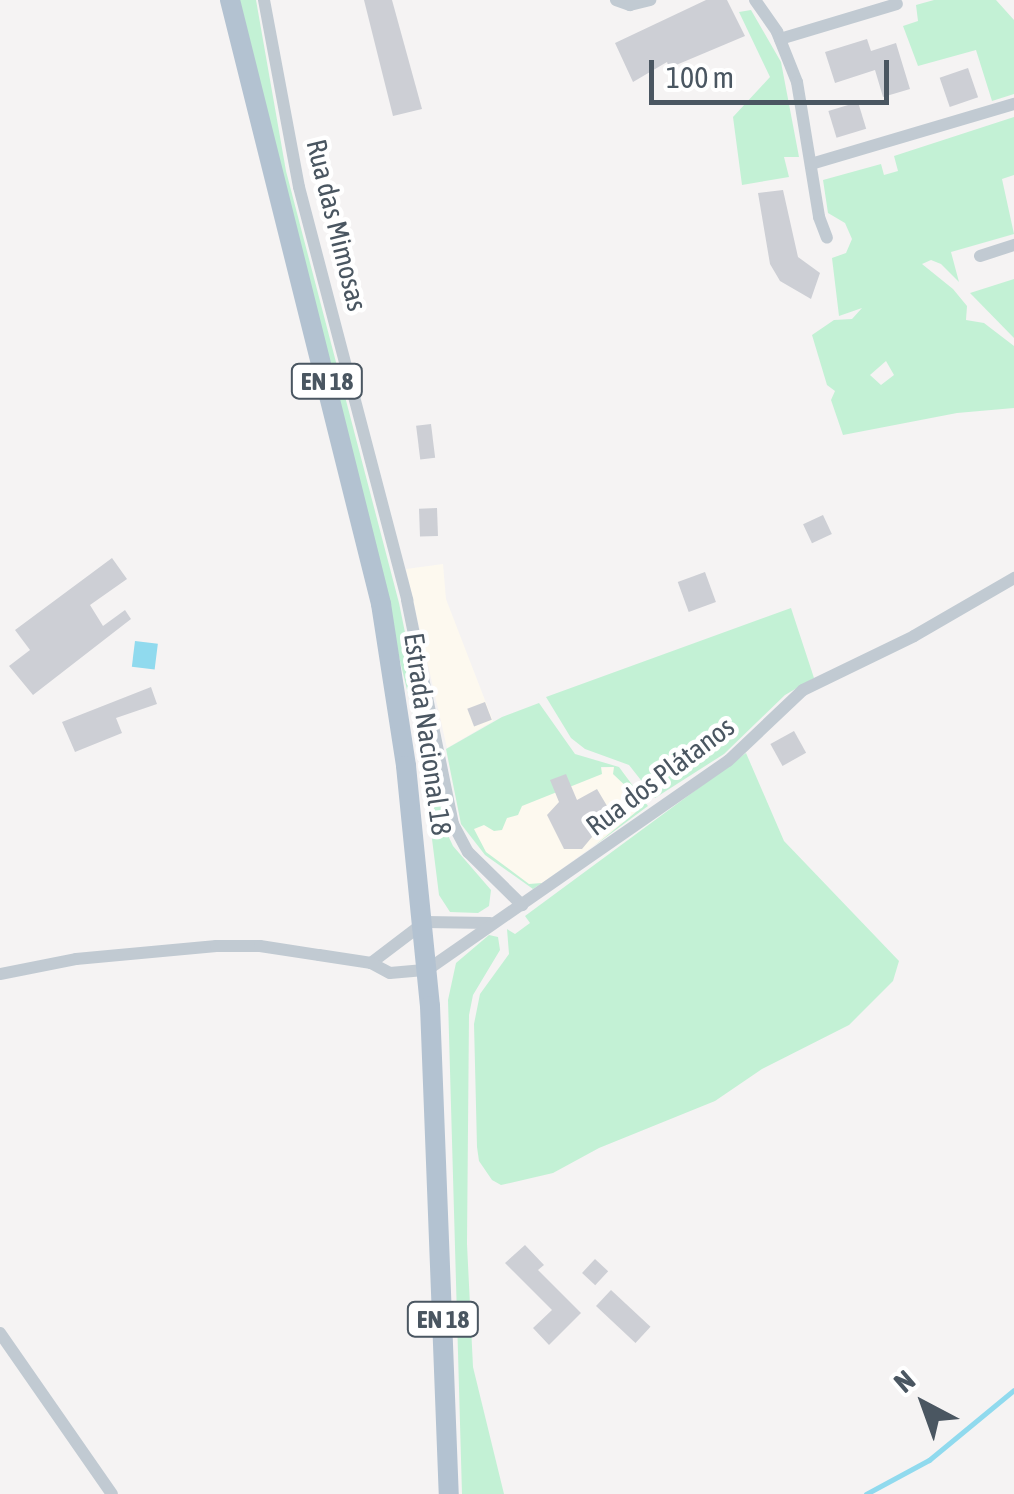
<!DOCTYPE html>
<meta charset="utf-8">
<style>
body{margin:0}
#map{position:relative;width:1014px;height:1494px;overflow:hidden;background:#f5f3f3;font-family:"Asap Condensed",sans-serif}
div>[style]{position:absolute}
[style*='--x']{left:calc(var(--x)*1px);top:calc(var(--y)*1px);width:calc(var(--w)*1px);rotate:calc(var(--a)*1deg)}
.commercial>*{inset:0;background:#fdf9ef}
.green>*{inset:0;background:#c3f1d5}
.water>*{inset:0;background:#90daee;transform-origin:0 0}
.stream>*{height:5px;margin:-2.5px;padding:0 2.5px;transform-origin:2.5px;border-radius:2.5px;background:#90daee}
.building>*{inset:0;background:#cdcfd5;transform-origin:0 0}
.minor>*{height:12px;margin:-6px;padding:0 6px;transform-origin:6px;border-radius:6px;background:#c1cad2}
.primary>*{height:20px;margin:-10px;padding:0 10px;transform-origin:10px;border-radius:10px;background:#b3c2d1}
span{translate:-50% -50%;white-space:nowrap;text-align:center;line-height:1.15;-webkit-text-stroke:9px #fff;paint-order:stroke}
.shield-label span{padding:2px 8px;background:#fff;border:2px solid;border-radius:8px;-webkit-text-stroke-width:0}
.shield-label{font-size:25px;color:#4a5661;font-weight:700}
.street-label{font-size:28px;color:#4a5661}
.north{position:absolute;left:874px;top:1354px;width:100px;height:100px;-webkit-text-stroke:8px #fff;paint-order:stroke;rotate:319deg;font-size:28px;font-weight:700;line-height:40px;text-align:center;color:#4a5661}
.north::after{content:'';display:block;margin:auto;width:35px;height:45px;background:#4a5661;clip-path:polygon(50% 0,100% 100%,50% 72%,0 100%)}
.scale{position:absolute;left:649px;top:60px;width:240px;height:45px;box-sizing:border-box;border:5px solid #4a5661;border-top:0;padding-left:12px;font-size:30px;line-height:35px;white-space:nowrap;color:#4a5661;-webkit-text-stroke:8px #fff;paint-order:stroke}
</style>
<div id="map">
<div class="commercial">
<i style="clip-path:polygon(443px 564px,446px 599px,493px 721px,447px 748px,406px 569px)"></i>
<i style="clip-path:polygon(613px 767px,623px 772px,648px 806px,534px 889px,484px 854px,463px 826px,599px 768px)"></i>
</div>
<div class="green">
<i style="clip-path:polygon(239px 0,256px 0,286px 171px,399px 603px,445px 829px,453px 846px,491px 890px,489px 906px,478px 913px,450px 912px,439px 895px,420px 743px)"></i>
<i style="clip-path:polygon(996px 0,1014px 20px,1014px 94px,992px 101px,976px 50px,918px 66px,903px 26px,918px 21px,916px 5px,934px 0)"></i>
<i style="clip-path:polygon(751px 10px,781px 62px,799px 157px,784px 157px,789px 177px,742px 185px,733px 117px,770px 77px,739px 12px)"></i>
<i style="clip-path:polygon(evenodd,1014px 117px,1014px 175px,1002px 179px,1014px 234px,951px 252px,959px 282px,941px 264px,931px 260px,922px 264px,953px 289px,967px 306px,966px 320px,984px 323px,1014px 346px,1014px 408px,957px 413px,843px 435px,831px 400px,835px 391px,827px 385px,812px 335px,834px 320px,852px 319px,862px 308px,839px 316px,832px 258px,846px 253px,852px 239px,845px 223px,828px 213px,823px 180px,881px 164px,884px 175px,898px 171px,894px 156px,1014px 117px,886px 361px,894px 375px,881px 385px,870px 375px,886px 361px)"></i>
<i style="clip-path:polygon(1014px 279px,1014px 338px,970px 293px)"></i>
<i style="clip-path:polygon(791px 608px,814px 678px,785px 695px,724px 754px,655px 798px,629px 765px,585px 749px,571px 738px,546px 697px)"></i>
<i style="clip-path:polygon(539px 703px,575px 754px,619px 767px,648px 806px,594px 846px,636px 812px,626px 798px,632px 792px,613px 774px,614px 767px,601px 767px,602px 774px,522px 806px,518px 815px,507px 818px,502px 830px,494px 831px,484px 825px,474px 829px,486px 852px,529px 884px,542px 883px,533px 889px,485px 855px,461px 824px,446px 749px,502px 717px)"></i>
<i style="clip-path:polygon(746px 753px,784px 841px,899px 961px,893px 981px,849px 1025px,762px 1069px,715px 1101px,599px 1148px,553px 1173px,501px 1185px,492px 1180px,479px 1161px,477px 1147px,474px 1024px,480px 994px,509px 954px,507px 929px,515px 934px,530px 923px,525px 916px)"></i>
<i style="clip-path:polygon(489px 935px,498px 937px,500px 950px,473px 995px,469px 1015px,467px 1244px,473px 1367px,504px 1494px,462px 1494px,448px 1000px,456px 963px)"></i>
</div>
<div class="water">
<i style="left:135px;top:641px;width:23px;height:26px;rotate:7deg"></i>
</div>
<div class="stream">
<i style="--x:866;--y:1494;--w:72;--a:-28.4"></i>
<i style="--x:929;--y:1460;--w:110;--a:-39.5"></i>
</div>
<div class="building">
<i style="clip-path:polygon(364px 0,392px 0,422px 109px,393px 116px)"></i>
<i style="clip-path:polygon(706px 0,727px 0,745px 36px,669px 68px,667px 62px,633px 82px,615px 43px)"></i>
<i style="clip-path:polygon(867px 39px,871px 51px,896px 43px,910px 89px,883px 97px,875px 70px,835px 83px,825px 52px)"></i>
<i style="left:968px;top:68px;width:31px;height:30px;rotate:71deg"></i>
<i style="left:858px;top:102px;width:28px;height:31px;rotate:73deg"></i>
<i style="clip-path:polygon(783px 190px,798px 257px,820px 273px,811px 299px,780px 281px,770px 264px,758px 193px)"></i>
<i style="left:431px;top:424px;width:34px;height:15px;rotate:83deg"></i>
<i style="left:437px;top:508px;width:28px;height:18px;rotate:88deg"></i>
<i style="left:823px;top:515px;width:21px;height:22px;rotate:65deg"></i>
<i style="clip-path:polygon(112px 558px,127px 579px,90px 605px,103px 626px,125px 610px,131px 619px,33px 695px,9px 666px,30px 650px,15px 630px)"></i>
<i style="left:705px;top:572px;width:32px;height:29px;rotate:70deg"></i>
<i style="clip-path:polygon(151px 687px,157px 704px,116px 718px,122px 733px,75px 752px,62px 722px)"></i>
<i style="left:485px;top:702px;width:19px;height:19px;rotate:69deg"></i>
<i style="left:794px;top:731px;width:25px;height:27px;rotate:61deg"></i>
<i style="clip-path:polygon(566px 774px,577px 800px,597px 789px,613px 816px,590px 832px,592px 837px,582px 849px,564px 849px,547px 815px,559px 802px,550px 780px)"></i>
<i style="clip-path:polygon(525px 1245px,544px 1265px,538px 1270px,581px 1313px,549px 1345px,533px 1328px,552px 1310px,505px 1263px)"></i>
<i style="left:595px;top:1259px;width:18px;height:19px;rotate:43deg"></i>
<i style="left:611px;top:1290px;width:54px;height:22px;rotate:43deg"></i>
</div>
<div class="minor">
<i style="--x:264;--y:0;--w:190;--a:79.4"></i>
<i style="--x:299;--y:187;--w:427;--a:75.3"></i>
<i style="--x:407;--y:600;--w:229;--a:78.4"></i>
<i style="--x:453;--y:824;--w:32;--a:62"></i>
<i style="--x:468;--y:852;--w:76;--a:44.5"></i>
<i style="--x:616;--y:0;--w:15;--a:20"></i>
<i style="--x:630;--y:5;--w:21;--a:-14"></i>
<i style="--x:755;--y:0;--w:39;--a:55"></i>
<i style="--x:777;--y:32;--w:54;--a:68.2"></i>
<i style="--x:797;--y:82;--w:137;--a:80.7"></i>
<i style="--x:819;--y:217;--w:22;--a:69"></i>
<i style="--x:780;--y:39;--w:122;--a:-16.7"></i>
<i style="--x:811;--y:164;--w:212;--a:-16.5"></i>
<i style="--x:980;--y:256;--w:36;--a:-18"></i>
<i style="--x:371;--y:963;--w:68;--a:-37.2"></i>
<i style="--x:425;--y:922;--w:65;--a:0.9"></i>
<i style="--x:0;--y:974;--w:77;--a:-11.2"></i>
<i style="--x:76;--y:959;--w:141;--a:-5.3"></i>
<i style="--x:216;--y:946;--w:44;--a:0"></i>
<i style="--x:260;--y:946;--w:60;--a:8.7"></i>
<i style="--x:319;--y:955;--w:53;--a:8.7"></i>
<i style="--x:371;--y:963;--w:21;--a:28"></i>
<i style="--x:390;--y:973;--w:37;--a:-5"></i>
<i style="--x:427;--y:970;--w:366;--a:-34.8"></i>
<i style="--x:728;--y:761;--w:103;--a:-43.4"></i>
<i style="--x:803;--y:690;--w:123;--a:-25.9"></i>
<i style="--x:914;--y:636;--w:116;--a:-30.1"></i>
<i style="--x:0;--y:1333;--w:196;--a:55.2"></i>
</div>
<div class="primary">
<i style="--x:230;--y:0;--w:623;--a:75.96"></i>
<i style="--x:381;--y:604;--w:164;--a:81.2"></i>
<i style="--x:406;--y:766;--w:241;--a:84.3"></i>
<i style="--x:430;--y:1006;--w:488;--a:87.8"></i>
</div>
<div class="shield-label">
<span style="left:327px;top:381px">EN 18</span>
<span style="left:443px;top:1319px">EN 18</span>
</div>
<div class="street-label">
<span style="left:337px;top:225px;rotate:76deg">Rua das Mimosas</span>
<span style="left:428px;top:734px;rotate:82deg">Estrada Nacional 18</span>
<span style="left:660px;top:776px;rotate:-37deg">Rua dos Plátanos</span>
</div>
<div class="north">N</div>
<div class="scale">100 m</div>
</div>
